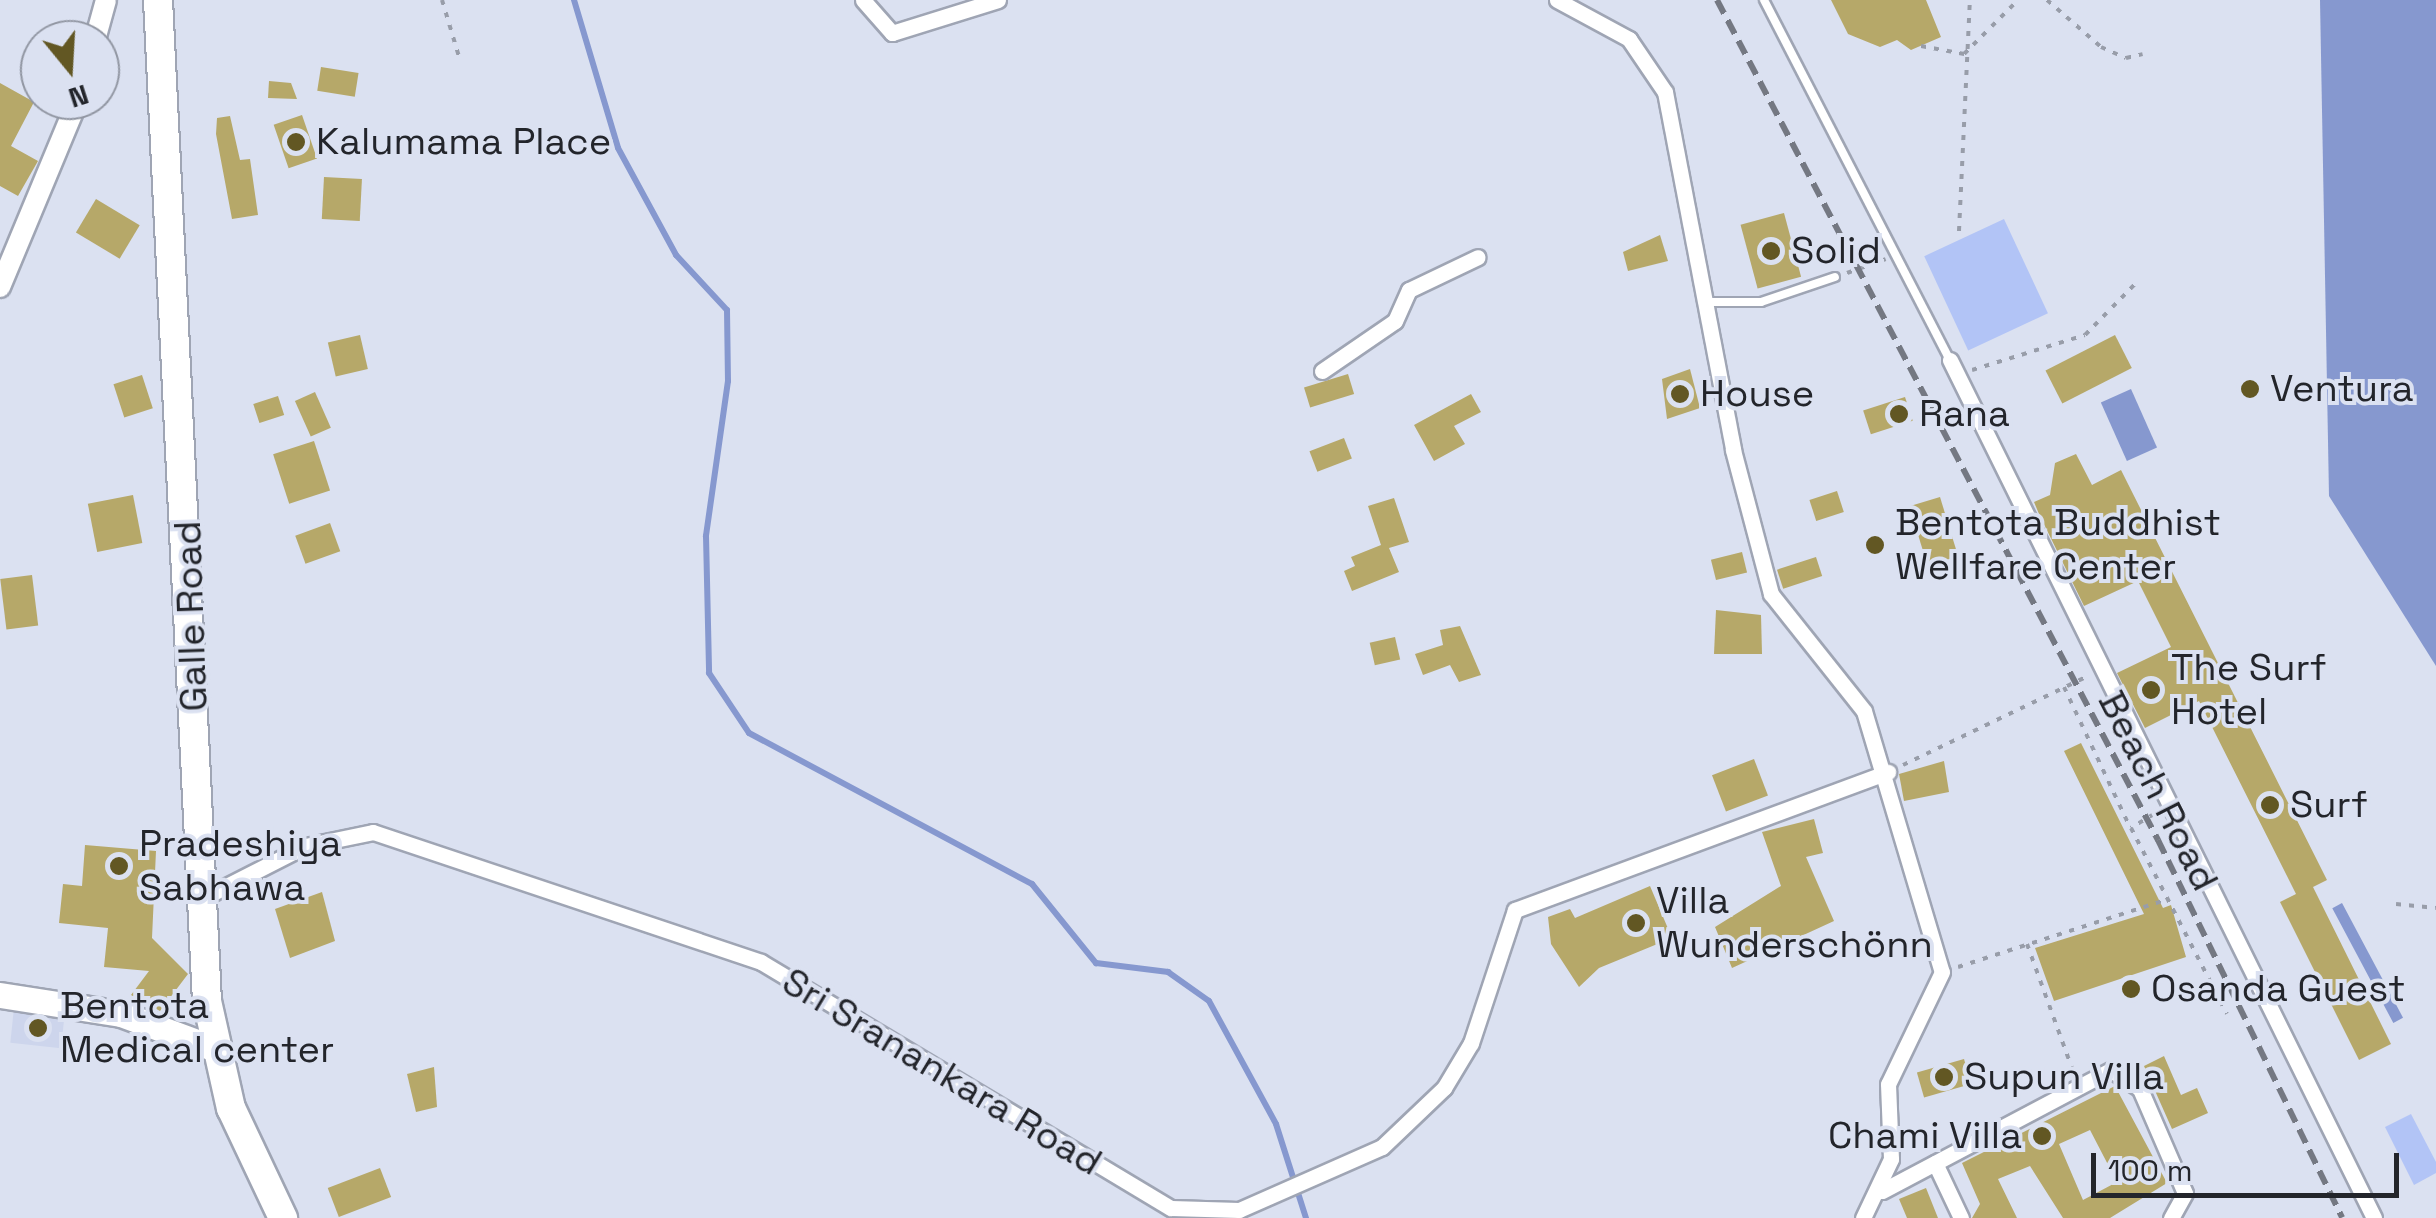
<!DOCTYPE html>
<meta charset="utf-8">
<style>
body{margin:0}
#map{position:relative;width:2436px;height:1218px;overflow:hidden;background:#dbe1f1;font-family:"Space Grotesk",sans-serif}
div>[style]{position:absolute}
[style*='--x']{left:calc(var(--x)*1px);top:calc(var(--y)*1px);width:calc(var(--w)*1px);rotate:calc(var(--a)*1deg)}
.built>*{inset:0;background:#cdd5ec;transform-origin:0 0}
.green>*{inset:0;background:#b2c4f6;transform-origin:0 0}
.water>*{inset:0;background:#8698cf;transform-origin:0 0}
.stream>*{height:6px;margin:-3px;padding:0 3px;transform-origin:3px;border-radius:3px;background:#8698cf}
.building>*{inset:0;background:#b6a869;transform-origin:0 0}
.path>*{height:4px;margin-top:-2px;transform-origin:0;background:repeating-linear-gradient(90deg,#989da9 0 5px,transparent 0 13px)}
.roads{filter:drop-shadow(2px 0 #9fa5b4) drop-shadow(-2px 0 #9fa5b4) drop-shadow(0 2px #9fa5b4) drop-shadow(0 -2px #9fa5b4)}
.service>*{height:8px;margin:-4px;padding:0 4px;transform-origin:4px;border-radius:4px;background:#fff}
.minor>*{height:15px;margin:-7.5px;padding:0 7.5px;transform-origin:7.5px;border-radius:7.5px;background:#fff}
.tertiary>*{height:20px;margin:-10px;padding:0 10px;transform-origin:10px;border-radius:10px;background:#fff}
.primary>*{height:25px;margin:-12.5px;padding:0 12.5px;transform-origin:12.5px;border-radius:12.5px;background:#fff}
.trunk>*{height:28px;margin:-14px;padding:0 14px;transform-origin:14px;border-radius:14px;background:#fff}
.rail>*{height:6px;margin-top:-3px;transform-origin:0;background:repeating-linear-gradient(90deg,#747882 0 15px,transparent 0 23px)}
.dots>*{width:28px;height:28px;translate:-50% -50%;box-sizing:border-box;border:5px solid #dbe1f1;border-radius:50%}
span{translate:-50% -50%;white-space:nowrap;text-align:center;line-height:1.15;-webkit-text-stroke:8px #dbe1f1;paint-order:stroke}
.poi-label{font-size:38px;color:#23252b}
.left{translate:0 -50%;text-align:left}
.right{translate:-100% -50%;text-align:right}
.street-label{font-size:38px;color:#23252b}
.north{position:absolute;left:20px;top:20px;width:100px;height:100px;box-sizing:border-box;background:#dbe1f1;border:2px solid #9196a2;border-radius:50%;rotate:162deg;font-size:28px;font-weight:700;line-height:40px;text-align:center;color:#23252b}
.north::after{content:'';display:block;margin:auto;width:35px;height:45px;background:#625723;clip-path:polygon(50% 0,100% 100%,50% 72%,0 100%)}
.scale{position:absolute;left:2091px;top:1153px;width:308px;height:45px;box-sizing:border-box;border:5px solid #23252b;border-top:0;padding-left:12px;font-size:30px;line-height:35px;white-space:nowrap;color:#23252b;-webkit-text-stroke:8px #dbe1f1;paint-order:stroke}
</style>
<div id="map">
<div class="built">
<i style="left:14px;top:1008px;width:51px;height:35px;rotate:6deg"></i>
</div>
<div class="green">
<i style="left:2004px;top:219px;width:104px;height:88px;rotate:65deg"></i>
<i style="clip-path:polygon(2411px 1114px,2436px 1162px,2436px 1173px,2414px 1185px,2385px 1127px)"></i>
</div>
<div class="water">
<i style="clip-path:polygon(2320px 0,2436px 0,2436px 666px,2329px 496px)"></i>
<i style="left:2131px;top:389px;width:64px;height:33px;rotate:66deg"></i>
<i style="left:2342px;top:903px;width:130px;height:11px;rotate:62deg"></i>
</div>
<div class="stream">
<i style="--x:574;--y:0;--w:154;--a:73.4"></i>
<i style="--x:618;--y:148;--w:122;--a:61.5"></i>
<i style="--x:676;--y:255;--w:75;--a:47.2"></i>
<i style="--x:727;--y:310;--w:71;--a:89.2"></i>
<i style="--x:728;--y:381;--w:157;--a:98.1"></i>
<i style="--x:706;--y:536;--w:137;--a:88.7"></i>
<i style="--x:709;--y:673;--w:72;--a:56.3"></i>
<i style="--x:749;--y:733;--w:321;--a:28.1"></i>
<i style="--x:1032;--y:884;--w:102;--a:51"></i>
<i style="--x:1096;--y:963;--w:73;--a:7.1"></i>
<i style="--x:1168;--y:972;--w:50;--a:35.3"></i>
<i style="--x:1209;--y:1001;--w:140;--a:61.4"></i>
<i style="--x:1276;--y:1124;--w:99;--a:72.3"></i>
</div>
<div class="building">
<i style="clip-path:polygon(1831px 0,1926px 0,1941px 37px,1911px 50px,1897px 40px,1880px 47px,1848px 34px)"></i>
<i style="left:321px;top:67px;width:38px;height:24px;rotate:9deg"></i>
<i style="clip-path:polygon(269px 81px,291px 83px,297px 99px,268px 98px)"></i>
<i style="clip-path:polygon(0 83px,34px 102px,11px 146px,38px 161px,18px 196px,0 186px)"></i>
<i style="left:302px;top:115px;width:46px;height:30px;rotate:71deg"></i>
<i style="clip-path:polygon(230px 116px,240px 160px,250px 159px,258px 215px,232px 219px,216px 134px,217px 118px)"></i>
<i style="left:324px;top:177px;width:38px;height:42px;rotate:3deg"></i>
<i style="left:96px;top:199px;width:51px;height:39px;rotate:31deg"></i>
<i style="left:1784px;top:213px;width:66px;height:45px;rotate:75deg"></i>
<i style="clip-path:polygon(1660px 235px,1668px 261px,1628px 271px,1623px 252px)"></i>
<i style="left:360px;top:335px;width:35px;height:33px;rotate:77deg"></i>
<i style="left:2115px;top:335px;width:37px;height:78px;rotate:63deg"></i>
<i style="clip-path:polygon(1690px 369px,1700px 408px,1667px 419px,1662px 379px)"></i>
<i style="left:1348px;top:374px;width:21px;height:46px;rotate:73deg"></i>
<i style="left:142px;top:375px;width:35px;height:30px;rotate:72deg"></i>
<i style="left:315px;top:392px;width:39px;height:22px;rotate:66deg"></i>
<i style="clip-path:polygon(1471px 394px,1481px 412px,1454px 426px,1465px 444px,1434px 461px,1414px 425px)"></i>
<i style="left:278px;top:396px;width:20px;height:26px;rotate:72deg"></i>
<i style="left:1905px;top:397px;width:25px;height:44px;rotate:72deg"></i>
<i style="left:1344px;top:438px;width:22px;height:37px;rotate:69deg"></i>
<i style="left:314px;top:441px;width:52px;height:43px;rotate:72deg"></i>
<i style="clip-path:polygon(2076px 454px,2092px 485px,2121px 470px,2327px 880px,2313px 887px,2391px 1044px,2359px 1060px,2280px 902px,2296px 894px,2199px 701px,2145px 728px,2117px 673px,2171px 647px,2138px 581px,2084px 606px,2039px 514px,2034px 502px,2050px 495px,2055px 463px)"></i>
<i style="left:1837px;top:491px;width:22px;height:29px;rotate:72deg"></i>
<i style="left:133px;top:495px;width:49px;height:46px;rotate:79deg"></i>
<i style="left:1940px;top:497px;width:62px;height:32px;rotate:73deg"></i>
<i style="clip-path:polygon(1394px 498px,1409px 542px,1389px 548px,1399px 572px,1352px 591px,1344px 571px,1355px 566px,1351px 557px,1381px 545px,1368px 506px)"></i>
<i style="left:330px;top:523px;width:30px;height:37px;rotate:70deg"></i>
<i style="left:1742px;top:552px;width:21px;height:32px;rotate:76deg"></i>
<i style="left:1816px;top:557px;width:20px;height:41px;rotate:72deg"></i>
<i style="left:32px;top:575px;width:51px;height:32px;rotate:83deg"></i>
<i style="clip-path:polygon(1716px 610px,1761px 615px,1762px 654px,1714px 654px)"></i>
<i style="clip-path:polygon(1460px 626px,1481px 675px,1459px 682px,1450px 665px,1423px 675px,1415px 654px,1443px 645px,1440px 630px)"></i>
<i style="left:1395px;top:637px;width:23px;height:26px;rotate:77deg"></i>
<i style="clip-path:polygon(2081px 743px,2163px 908px,2171px 905px,2186px 957px,2054px 1001px,2035px 948px,2144px 914px,2064px 751px)"></i>
<i style="left:1754px;top:759px;width:39px;height:45px;rotate:69deg"></i>
<i style="clip-path:polygon(1944px 761px,1949px 792px,1904px 801px,1899px 774px)"></i>
<i style="clip-path:polygon(1814px 819px,1823px 853px,1806px 857px,1834px 921px,1732px 968px,1715px 927px,1781px 886px,1762px 832px)"></i>
<i style="clip-path:polygon(85px 845px,156px 851px,152px 938px,188px 974px,160px 1011px,131px 995px,149px 971px,104px 967px,108px 928px,59px 923px,63px 884px,82px 886px)"></i>
<i style="clip-path:polygon(1650px 886px,1672px 938px,1599px 968px,1579px 987px,1551px 944px,1548px 917px,1570px 909px,1575px 918px)"></i>
<i style="clip-path:polygon(322px 892px,335px 941px,290px 958px,275px 909px)"></i>
<i style="clip-path:polygon(2164px 1056px,2181px 1095px,2197px 1088px,2208px 1113px,2172px 1129px,2144px 1066px)"></i>
<i style="left:1964px;top:1059px;width:26px;height:49px;rotate:74deg"></i>
<i style="clip-path:polygon(434px 1067px,437px 1107px,416px 1112px,407px 1074px)"></i>
<i style="clip-path:polygon(evenodd,2115px 1086px,2167px 1183px,2110px 1218px,2063px 1218px,2030px 1166px,1998px 1179px,2017px 1218px,1972px 1218px,1980px 1204px,1962px 1163px,2115px 1086px,2090px 1130px,2117px 1182px,2083px 1200px,2059px 1144px,2090px 1130px)"></i>
<i style="left:380px;top:1168px;width:31px;height:56px;rotate:69deg"></i>
<i style="clip-path:polygon(1926px 1188px,1938px 1218px,1907px 1218px,1899px 1199px)"></i>
</div>
<div class="path">
<i style="--x:442;--y:0;--w:63;--a:73.3"></i>
<i style="--x:2047;--y:0;--w:72;--a:41"></i>
<i style="--x:2101;--y:47;--w:27;--a:24"></i>
<i style="--x:2126;--y:58;--w:17;--a:-13"></i>
<i style="--x:1921;--y:46;--w:44;--a:10.5"></i>
<i style="--x:1964;--y:54;--w:76;--a:-45"></i>
<i style="--x:1959;--y:231;--w:231;--a:-87.3"></i>
<i style="--x:1847;--y:273;--w:41;--a:-19.7"></i>
<i style="--x:1972;--y:370;--w:118;--a:-17.2"></i>
<i style="--x:2085;--y:335;--w:74;--a:-45.5"></i>
<i style="--x:2064;--y:687;--w:155;--a:64.8"></i>
<i style="--x:1903;--y:765;--w:205;--a:-25.7"></i>
<i style="--x:2154;--y:814;--w:27;--a:149"></i>
<i style="--x:2131;--y:828;--w:209;--a:62.7"></i>
<i style="--x:2396;--y:904;--w:40;--a:5.7"></i>
<i style="--x:2027;--y:944;--w:135;--a:70.1"></i>
<i style="--x:1958;--y:967;--w:221;--a:-17.9"></i>
</div>
<div class="roads">
<div class="service">
<i style="--x:1764;--y:0;--w:405;--a:62.7"></i>
<i style="--x:1704;--y:302;--w:57;--a:0"></i>
<i style="--x:1761;--y:302;--w:78;--a:-18.7"></i>
</div>
<div class="minor">
<i style="--x:863;--y:0;--w:44;--a:48.7"></i>
<i style="--x:892;--y:33;--w:111;--a:-17.3"></i>
<i style="--x:1557;--y:0;--w:82;--a:28.4"></i>
<i style="--x:1629;--y:39;--w:64;--a:55.8"></i>
<i style="--x:1665;--y:92;--w:364;--a:79.2"></i>
<i style="--x:1733;--y:450;--w:149;--a:75.2"></i>
<i style="--x:1771;--y:594;--w:149;--a:51.5"></i>
<i style="--x:1864;--y:711;--w:272;--a:73.4"></i>
<i style="--x:1942;--y:972;--w:124;--a:115.7"></i>
<i style="--x:1888;--y:1084;--w:75;--a:87.7"></i>
<i style="--x:1891;--y:1159;--w:65;--a:115.4"></i>
<i style="--x:1950;--y:360;--w:957;--a:63.7"></i>
<i style="--x:1322;--y:371;--w:88;--a:-34.4"></i>
<i style="--x:1395;--y:321;--w:34;--a:-66"></i>
<i style="--x:1409;--y:290;--w:76;--a:-25.6"></i>
<i style="--x:201;--y:899;--w:117;--a:-27"></i>
<i style="--x:305;--y:846;--w:69;--a:-11.6"></i>
<i style="--x:373;--y:832;--w:409;--a:18.5"></i>
<i style="--x:761;--y:962;--w:478;--a:31"></i>
<i style="--x:1171;--y:1208;--w:68;--a:1.7"></i>
<i style="--x:1239;--y:1210;--w:156;--a:-23.8"></i>
<i style="--x:1382;--y:1147;--w:86;--a:-43.6"></i>
<i style="--x:1444;--y:1088;--w:52;--a:-59"></i>
<i style="--x:1471;--y:1043;--w:140;--a:-71.7"></i>
<i style="--x:1515;--y:910;--w:398;--a:-20.3"></i>
<i style="--x:1935;--y:1163;--w:61;--a:64.7"></i>
<i style="--x:1882;--y:1191;--w:259;--a:-27.9"></i>
<i style="--x:2111;--y:1070;--w:35;--a:33"></i>
<i style="--x:2140;--y:1089;--w:113;--a:66.6"></i>
<i style="--x:2185;--y:1193;--w:29;--a:119"></i>
</div>
<div class="tertiary">
<i style="--x:95;--y:40;--w:41;--a:-74.6"></i>
<i style="--x:0;--y:287;--w:203;--a:-67.4"></i>
</div>
<div class="primary">
<i style="--x:0;--y:995;--w:122;--a:8.9"></i>
<i style="--x:121;--y:1014;--w:98;--a:20.3"></i>
</div>
<div class="trunk">
<i style="--x:158;--y:0;--w:1002;--a:87.2"></i>
<i style="--x:207;--y:1001;--w:110;--a:77.4"></i>
<i style="--x:231;--y:1108;--w:122;--a:64.7"></i>
</div>
</div>
<div class="rail">
<i style="--x:1717;--y:0;--w:949;--a:62.3"></i>
<i style="--x:2158;--y:840;--w:420;--a:64"></i>
</div>
<div class="dots">
<i style="left:296px;top:142px;background:#625723"></i>
<i style="left:1771px;top:251px;background:#625723"></i>
<i style="left:2250px;top:389px;background:#625723"></i>
<i style="left:1680px;top:394px;background:#625723"></i>
<i style="left:1899px;top:414px;background:#625723"></i>
<i style="left:1875px;top:545px;background:#625723"></i>
<i style="left:2151px;top:690px;background:#625723"></i>
<i style="left:2270px;top:805px;background:#625723"></i>
<i style="left:119px;top:866px;background:#625723"></i>
<i style="left:1636px;top:923px;background:#625723"></i>
<i style="left:2131px;top:989px;background:#625723"></i>
<i style="left:38px;top:1028px;background:#625723"></i>
<i style="left:1944px;top:1077px;background:#625723"></i>
<i style="left:2042px;top:1136px;background:#625723"></i>
</div>
<div class="poi-label">
<span class="left" style="left:316px;top:142px">Kalumama Place</span>
<span class="left" style="left:1791px;top:251px">Solid</span>
<span class="left" style="left:2270px;top:389px">Ventura</span>
<span class="left" style="left:1700px;top:394px">House</span>
<span class="left" style="left:1919px;top:414px">Rana</span>
<span class="left" style="left:1895px;top:545px">Bentota Buddhist<br>Wellfare Center</span>
<span class="left" style="left:2171px;top:690px">The Surf<br>Hotel</span>
<span class="left" style="left:2290px;top:805px">Surf</span>
<span class="left" style="left:139px;top:866px">Pradeshiya<br>Sabhawa</span>
<span class="left" style="left:1656px;top:923px">Villa<br>Wunderschönn</span>
<span class="left" style="left:2151px;top:989px">Osanda Guest</span>
<span class="left" style="left:60px;top:1028px">Bentota<br>Medical center</span>
<span class="left" style="left:1964px;top:1077px">Supun Villa</span>
<span class="right" style="left:2022px;top:1136px">Chami Villa</span>
</div>
<div class="street-label">
<span style="left:191px;top:616px;rotate:-92deg">Galle Road</span>
<span style="left:2158px;top:791px;rotate:63deg">Beach Road</span>
<span style="left:942px;top:1072px;rotate:31deg">Sri Sranankara Road</span>
</div>
<div class="north">N</div>
<div class="scale">100 m</div>
</div>
